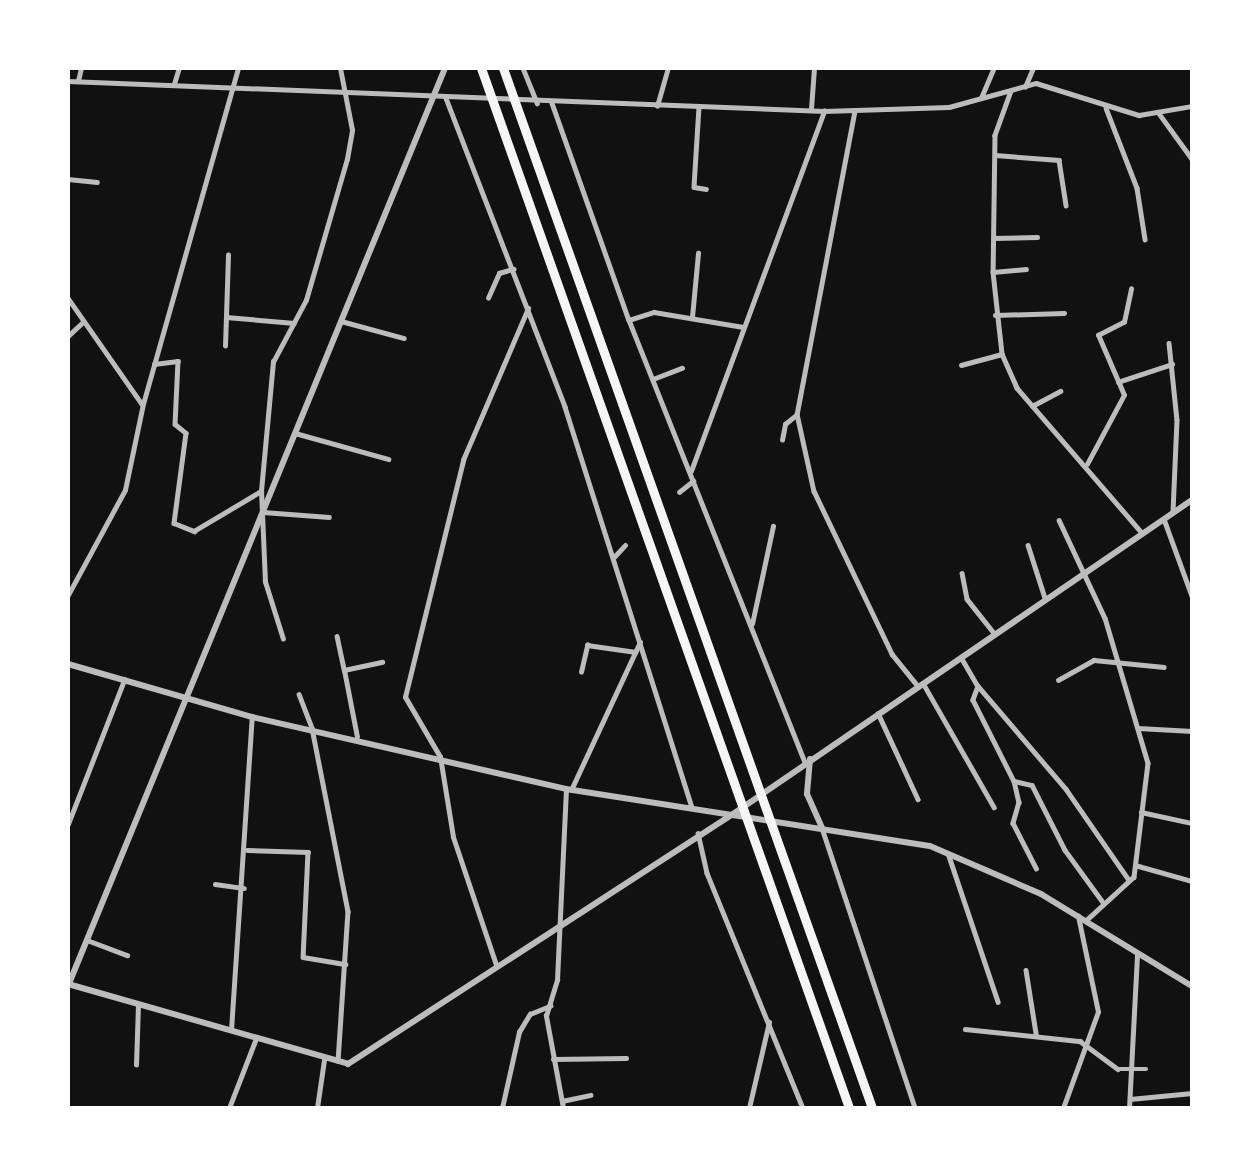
<!DOCTYPE html>
<style>
body{margin:0}
#map{position:relative;width:1260px;height:1176px;overflow:hidden;background:#111;font-family:"Sofia Sans Condensed",sans-serif}
div>[style]{position:absolute}
[style*='--x']{left:calc(var(--x)*1px);top:calc(var(--y)*1px);width:calc(var(--w)*1px);rotate:calc(var(--a)*1deg)}
.minor>*{height:4.5px;margin:-2.25px;padding:0 2.25px;transform-origin:2.25px;border-radius:2.25px;background:#bcbcbc}
.tertiary>*{height:6px;margin:-3px;padding:0 3px;transform-origin:3px;border-radius:3px;background:#bcbcbc}
.motorway>*{height:9px;margin:-4.5px;padding:0 4.5px;transform-origin:4.5px;border-radius:4.5px;background:#f5f5f5}
span{translate:-50% -50%;white-space:nowrap;text-align:center;line-height:1.15;-webkit-text-stroke:5px #fff;paint-order:stroke}
.frame{position:absolute;inset:0;border:70px solid #fff;pointer-events:none}
</style>
<div id="map">
<div class="minor">
<i style="--x:523;--y:68;--w:38;--a:68"></i>
<i style="--x:68;--y:81;--w:757;--a:2.27"></i>
<i style="--x:824;--y:111;--w:125;--a:-1.8"></i>
<i style="--x:949;--y:107;--w:90;--a:-15.4"></i>
<i style="--x:1036;--y:83;--w:108;--a:17.3"></i>
<i style="--x:1139;--y:115;--w:54;--a:-9.6"></i>
<i style="--x:78;--y:81;--w:13;--a:-77"></i>
<i style="--x:174;--y:84;--w:17;--a:-73"></i>
<i style="--x:1025;--y:87;--w:21;--a:-67"></i>
<i style="--x:1011;--y:91;--w:47;--a:110"></i>
<i style="--x:995;--y:135;--w:137;--a:90.8"></i>
<i style="--x:993;--y:272;--w:82;--a:83.7"></i>
<i style="--x:1002;--y:354;--w:37;--a:66"></i>
<i style="--x:1017;--y:388;--w:191;--a:49.2"></i>
<i style="--x:446;--y:98;--w:331;--a:68.9"></i>
<i style="--x:565;--y:407;--w:420;--a:72.4"></i>
<i style="--x:981;--y:98;--w:33;--a:-67"></i>
<i style="--x:552;--y:103;--w:230;--a:70.5"></i>
<i style="--x:629;--y:320;--w:477;--a:68.3"></i>
<i style="--x:657;--y:106;--w:40;--a:-74"></i>
<i style="--x:699;--y:107;--w:80;--a:93.6"></i>
<i style="--x:694;--y:187;--w:12;--a:9"></i>
<i style="--x:1106;--y:108;--w:86;--a:68.8"></i>
<i style="--x:1137;--y:188;--w:52;--a:81.1"></i>
<i style="--x:811;--y:109;--w:41;--a:-85.8"></i>
<i style="--x:855;--y:111;--w:309;--a:100.8"></i>
<i style="--x:797;--y:414;--w:79;--a:77.6"></i>
<i style="--x:814;--y:491;--w:181;--a:64.4"></i>
<i style="--x:892;--y:654;--w:40;--a:51"></i>
<i style="--x:1158;--y:112;--w:58;--a:54.1"></i>
<i style="--x:995;--y:155;--w:64;--a:4.5"></i>
<i style="--x:1059;--y:160;--w:46;--a:81.2"></i>
<i style="--x:68;--y:179;--w:29;--a:6"></i>
<i style="--x:994;--y:238;--w:43;--a:-1.3"></i>
<i style="--x:993;--y:272;--w:33;--a:-5"></i>
<i style="--x:68;--y:298;--w:129;--a:55.1"></i>
<i style="--x:488;--y:298;--w:27;--a:-66"></i>
<i style="--x:499;--y:273;--w:15;--a:-16"></i>
<i style="--x:995;--y:315;--w:69;--a:-1.7"></i>
<i style="--x:226;--y:317;--w:68;--a:5"></i>
<i style="--x:692;--y:317;--w:64;--a:-84.6"></i>
<i style="--x:629;--y:320;--w:26;--a:-18"></i>
<i style="--x:654;--y:312;--w:90;--a:9.6"></i>
<i style="--x:341;--y:321;--w:65;--a:15.1"></i>
<i style="--x:68;--y:336;--w:21;--a:-43"></i>
<i style="--x:1169;--y:343;--w:77;--a:84.1"></i>
<i style="--x:1177;--y:420;--w:92;--a:92.5"></i>
<i style="--x:225;--y:346;--w:91;--a:-88.1"></i>
<i style="--x:154;--y:364;--w:24;--a:-7"></i>
<i style="--x:178;--y:361;--w:63;--a:92.7"></i>
<i style="--x:175;--y:424;--w:14;--a:39"></i>
<i style="--x:186;--y:433;--w:91;--a:97.6"></i>
<i style="--x:174;--y:523;--w:22;--a:22"></i>
<i style="--x:194;--y:531;--w:78;--a:-30.8"></i>
<i style="--x:961;--y:365;--w:42;--a:-15"></i>
<i style="--x:653;--y:379;--w:31;--a:-21"></i>
<i style="--x:1118;--y:382;--w:57;--a:-18.4"></i>
<i style="--x:1032;--y:406;--w:32;--a:-28"></i>
<i style="--x:295;--y:433;--w:97;--a:15.6"></i>
<i style="--x:782;--y:440;--w:16;--a:-79"></i>
<i style="--x:785;--y:424;--w:14;--a:-39"></i>
<i style="--x:1087;--y:464;--w:78;--a:-61.8"></i>
<i style="--x:1124;--y:395;--w:65;--a:-113.4"></i>
<i style="--x:1098;--y:335;--w:29;--a:-27"></i>
<i style="--x:1124;--y:322;--w:34;--a:-78"></i>
<i style="--x:691;--y:471;--w:384;--a:-69.7"></i>
<i style="--x:679;--y:492;--w:18;--a:-38"></i>
<i style="--x:263;--y:512;--w:66;--a:4.3"></i>
<i style="--x:1164;--y:519;--w:82;--a:70"></i>
<i style="--x:1059;--y:520;--w:108;--a:64.9"></i>
<i style="--x:1105;--y:618;--w:151;--a:73.5"></i>
<i style="--x:1148;--y:763;--w:115;--a:97"></i>
<i style="--x:1134;--y:877;--w:64;--a:137.5"></i>
<i style="--x:1028;--y:545;--w:56;--a:72.2"></i>
<i style="--x:614;--y:557;--w:16;--a:-47"></i>
<i style="--x:962;--y:573;--w:26;--a:79"></i>
<i style="--x:967;--y:599;--w:43;--a:51.5"></i>
<i style="--x:68;--y:595;--w:119;--a:-61.5"></i>
<i style="--x:125;--y:490;--w:88;--a:-78.2"></i>
<i style="--x:143;--y:404;--w:349;--a:-74.2"></i>
<i style="--x:752;--y:624;--w:100;--a:-77.9"></i>
<i style="--x:337;--y:636;--w:35;--a:78"></i>
<i style="--x:283;--y:639;--w:60;--a:-107.5"></i>
<i style="--x:265;--y:582;--w:91;--a:-92.5"></i>
<i style="--x:261;--y:491;--w:130;--a:-84.7"></i>
<i style="--x:273;--y:362;--w:70;--a:-62"></i>
<i style="--x:306;--y:300;--w:147;--a:-73.8"></i>
<i style="--x:347;--y:159;--w:29;--a:-80"></i>
<i style="--x:352;--y:130;--w:63;--a:-101"></i>
<i style="--x:961;--y:657;--w:34;--a:60"></i>
<i style="--x:978;--y:686;--w:15;--a:110"></i>
<i style="--x:973;--y:700;--w:91;--a:63.2"></i>
<i style="--x:1014;--y:781;--w:22;--a:77"></i>
<i style="--x:1019;--y:802;--w:22;--a:106"></i>
<i style="--x:1013;--y:823;--w:51;--a:62.9"></i>
<i style="--x:581;--y:672;--w:28;--a:-77"></i>
<i style="--x:587;--y:645;--w:49;--a:8.1"></i>
<i style="--x:1058;--y:680;--w:41;--a:-29.1"></i>
<i style="--x:1094;--y:660;--w:70;--a:5.7"></i>
<i style="--x:923;--y:683;--w:143;--a:60.2"></i>
<i style="--x:978;--y:686;--w:135;--a:49.5"></i>
<i style="--x:1066;--y:789;--w:111;--a:55.3"></i>
<i style="--x:299;--y:694;--w:36;--a:69"></i>
<i style="--x:312;--y:728;--w:187;--a:78.9"></i>
<i style="--x:348;--y:911;--w:150;--a:93.8"></i>
<i style="--x:878;--y:713;--w:95;--a:65.1"></i>
<i style="--x:1138;--y:728;--w:54;--a:3.2"></i>
<i style="--x:357;--y:737;--w:68;--a:-101"></i>
<i style="--x:344;--y:670;--w:39;--a:-12"></i>
<i style="--x:1014;--y:781;--w:18;--a:13"></i>
<i style="--x:1032;--y:785;--w:73;--a:63.1"></i>
<i style="--x:1065;--y:850;--w:63;--a:54"></i>
<i style="--x:571;--y:790;--w:163;--a:-65"></i>
<i style="--x:1141;--y:812;--w:52;--a:12.2"></i>
<i style="--x:68;--y:824;--w:155;--a:-68.7"></i>
<i style="--x:822;--y:828;--w:295;--a:71.6"></i>
<i style="--x:698;--y:833;--w:41;--a:77.3"></i>
<i style="--x:707;--y:873;--w:254;--a:67.8"></i>
<i style="--x:247;--y:850;--w:61;--a:1.9"></i>
<i style="--x:308;--y:852;--w:105;--a:92.7"></i>
<i style="--x:303;--y:957;--w:43;--a:9.5"></i>
<i style="--x:948;--y:853;--w:157;--a:71.4"></i>
<i style="--x:1135;--y:865;--w:59;--a:15.7"></i>
<i style="--x:215;--y:884;--w:29;--a:8"></i>
<i style="--x:87;--y:940;--w:43;--a:20.6"></i>
<i style="--x:496;--y:965;--w:135;--a:-108.6"></i>
<i style="--x:453;--y:837;--w:81;--a:-99.2"></i>
<i style="--x:440;--y:757;--w:69;--a:-120.3"></i>
<i style="--x:405;--y:697;--w:244;--a:-76.2"></i>
<i style="--x:463;--y:460;--w:165;--a:-66.8"></i>
<i style="--x:1026;--y:970;--w:64;--a:81"></i>
<i style="--x:965;--y:1029;--w:116;--a:6"></i>
<i style="--x:1080;--y:1041;--w:47;--a:36.4"></i>
<i style="--x:1118;--y:1069;--w:28;--a:0"></i>
<i style="--x:231;--y:1030;--w:314;--a:-86.2"></i>
<i style="--x:553;--y:1059;--w:73;--a:-0.8"></i>
<i style="--x:136;--y:1065;--w:61;--a:-88.1"></i>
<i style="--x:1130;--y:1099;--w:62;--a:-5.5"></i>
<i style="--x:562;--y:1101;--w:29;--a:-12"></i>
<i style="--x:229;--y:1108;--w:72;--a:-68.8"></i>
<i style="--x:317;--y:1108;--w:49;--a:-81.7"></i>
<i style="--x:502;--y:1108;--w:78;--a:-77.4"></i>
<i style="--x:519;--y:1032;--w:21;--a:-59"></i>
<i style="--x:530;--y:1014;--w:22;--a:-22"></i>
<i style="--x:563;--y:1108;--w:94;--a:-100.5"></i>
<i style="--x:546;--y:1016;--w:38;--a:-73"></i>
<i style="--x:557;--y:980;--w:191;--a:-87.3"></i>
<i style="--x:749;--y:1108;--w:88;--a:-76.9"></i>
<i style="--x:1063;--y:1108;--w:102;--a:-70"></i>
<i style="--x:1098;--y:1012;--w:98;--a:-101.8"></i>
<i style="--x:1129;--y:1108;--w:155;--a:-87"></i>
</div>
<div class="tertiary">
<i style="--x:68;--y:664;--w:191;--a:16.1"></i>
<i style="--x:252;--y:717;--w:322;--a:12.9"></i>
<i style="--x:566;--y:789;--w:368;--a:8.9"></i>
<i style="--x:930;--y:846;--w:121;--a:23.4"></i>
<i style="--x:1041;--y:894;--w:177;--a:31.4"></i>
<i style="--x:810;--y:759;--w:35;--a:95"></i>
<i style="--x:807;--y:794;--w:36;--a:66"></i>
<i style="--x:68;--y:984;--w:291;--a:15.9"></i>
<i style="--x:348;--y:1064;--w:459;--a:-33"></i>
<i style="--x:733;--y:814;--w:556;--a:-34.38"></i>
<i style="--x:68;--y:986;--w:992;--a:-67.67"></i>
</div>
<div class="motorway">
<i style="--x:481;--y:68;--w:1103;--a:70.51"></i>
<i style="--x:503;--y:68;--w:1104;--a:70.46"></i>
</div>
<div class="frame"></div>
</div>
